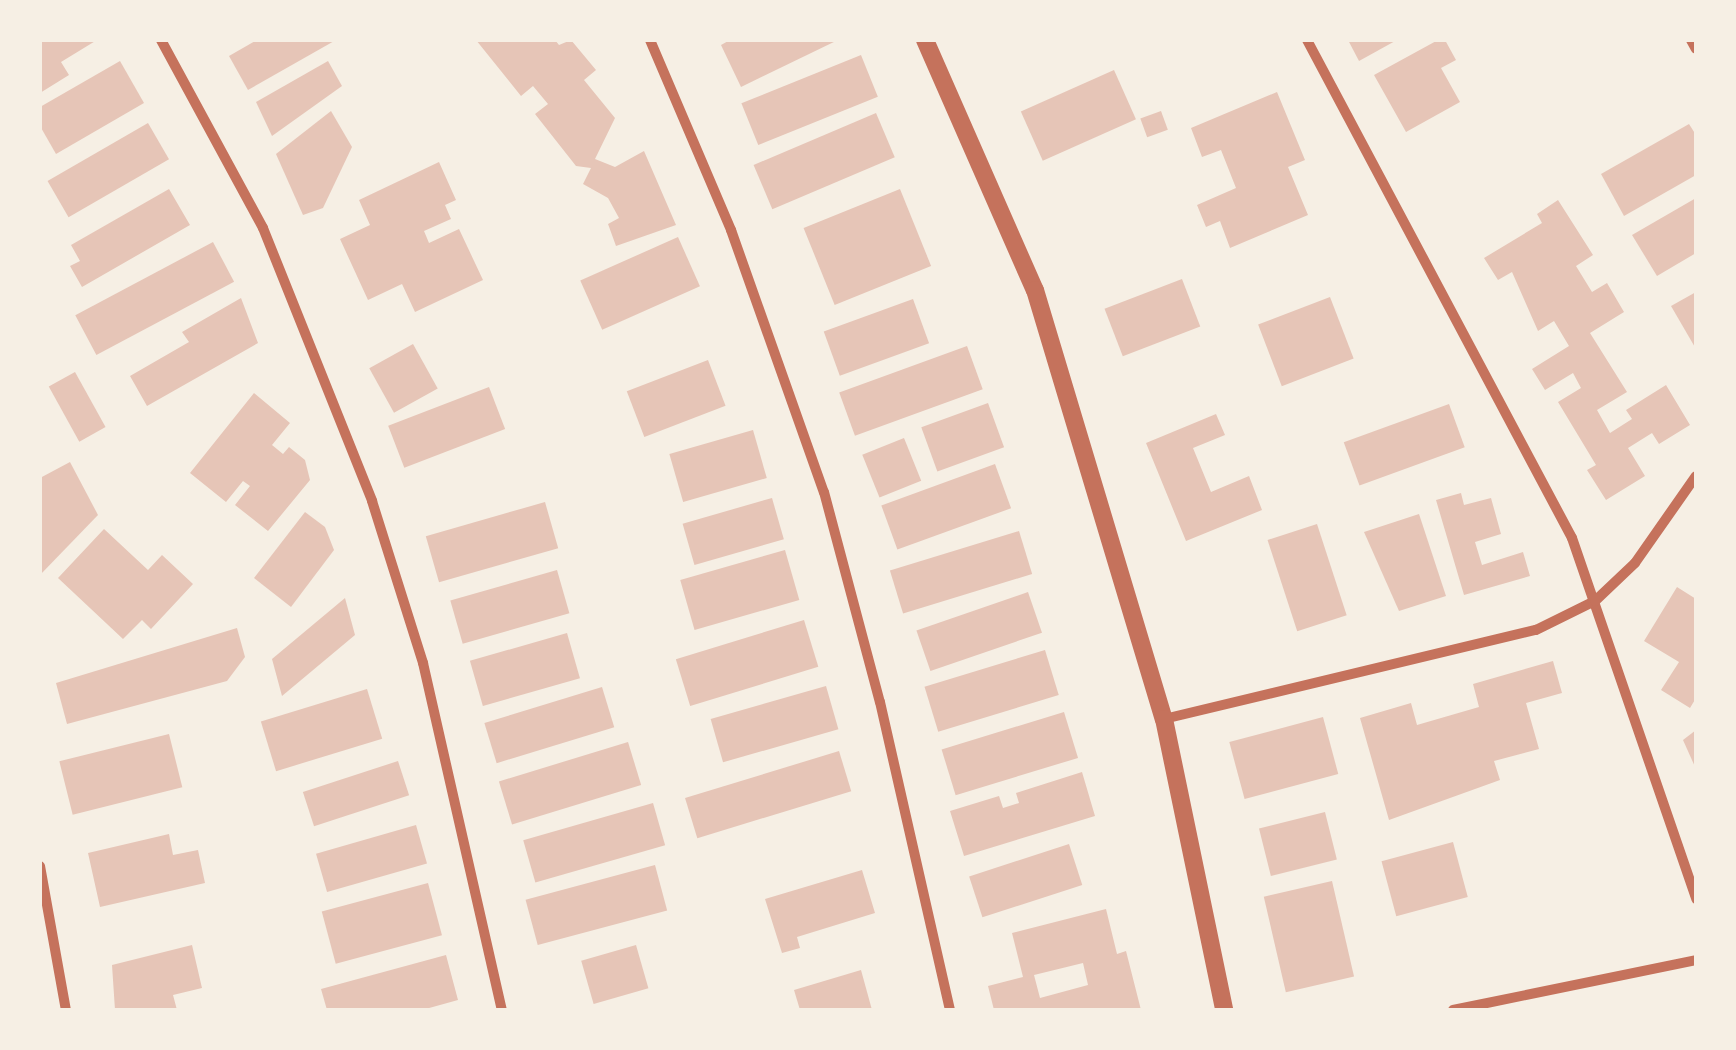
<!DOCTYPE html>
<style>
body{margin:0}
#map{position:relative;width:1736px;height:1050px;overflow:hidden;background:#f6efe4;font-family:Rubik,sans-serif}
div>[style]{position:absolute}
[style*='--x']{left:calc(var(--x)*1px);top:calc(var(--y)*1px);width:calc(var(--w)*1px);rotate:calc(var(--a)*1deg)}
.building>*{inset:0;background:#e6c5b7;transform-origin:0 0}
.minor>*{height:10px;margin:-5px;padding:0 5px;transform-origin:5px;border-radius:5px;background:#c5725c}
.tertiary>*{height:18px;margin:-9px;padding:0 9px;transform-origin:9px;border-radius:9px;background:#c5725c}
span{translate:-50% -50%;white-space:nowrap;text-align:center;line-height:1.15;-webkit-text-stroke:10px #f6efe4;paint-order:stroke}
.frame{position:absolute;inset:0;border:42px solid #f6efe4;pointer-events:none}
</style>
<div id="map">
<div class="building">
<i style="clip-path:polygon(40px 40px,97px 40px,61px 62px,69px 75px,40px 93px)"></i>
<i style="clip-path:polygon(257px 40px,336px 40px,248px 90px,229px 56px)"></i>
<i style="clip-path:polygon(476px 40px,555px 40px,559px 45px,571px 40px,596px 70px,584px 80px,615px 118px,595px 159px,615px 167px,644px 151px,676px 225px,616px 246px,608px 224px,619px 218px,608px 198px,583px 184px,591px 168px,576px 166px,535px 114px,548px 104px,533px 86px,521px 96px)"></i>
<i style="clip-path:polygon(730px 40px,838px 40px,741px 87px,721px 45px)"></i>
<i style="clip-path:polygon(1348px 40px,1397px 40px,1359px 61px)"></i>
<i style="clip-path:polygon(1438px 40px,1445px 40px,1456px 60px,1441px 68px,1460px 102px,1406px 132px,1374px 75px)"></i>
<i style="left:861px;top:55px;width:45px;height:129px;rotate:68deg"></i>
<i style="clip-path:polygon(120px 61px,144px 103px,56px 154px,40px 126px,40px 107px)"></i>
<i style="clip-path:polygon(328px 61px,342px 86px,272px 136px,256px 102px)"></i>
<i style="left:1114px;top:70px;width:54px;height:102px;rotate:66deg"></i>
<i style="clip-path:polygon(1277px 92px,1305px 160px,1288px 167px,1308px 215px,1230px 248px,1220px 221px,1206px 227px,1197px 205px,1236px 188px,1221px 150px,1202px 157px,1191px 128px)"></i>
<i style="clip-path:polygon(331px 111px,352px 147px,323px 208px,303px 215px,276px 154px)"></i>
<i style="left:1161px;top:111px;width:20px;height:22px;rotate:70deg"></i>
<i style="left:876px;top:113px;width:48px;height:133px;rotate:67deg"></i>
<i style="left:148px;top:123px;width:42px;height:116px;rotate:60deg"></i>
<i style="clip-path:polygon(1689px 124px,1696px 135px,1696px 175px,1624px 216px,1601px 174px)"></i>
<i style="clip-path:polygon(439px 162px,456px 200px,445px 205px,451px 219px,424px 231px,429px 243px,459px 229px,483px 280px,415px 312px,402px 284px,368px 300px,340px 239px,370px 225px,359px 200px)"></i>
<i style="clip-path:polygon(169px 189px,190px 225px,82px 287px,70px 266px,80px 261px,71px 245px)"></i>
<i style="left:900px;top:189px;width:83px;height:104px;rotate:68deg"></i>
<i style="clip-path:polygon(1696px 198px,1696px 253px,1657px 276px,1632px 235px)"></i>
<i style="clip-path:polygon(1558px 200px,1593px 255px,1576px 266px,1592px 292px,1607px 283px,1624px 312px,1590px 333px,1627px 392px,1597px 410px,1610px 433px,1632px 419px,1626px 410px,1666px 385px,1690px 425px,1659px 444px,1652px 433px,1628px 448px,1645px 476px,1606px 500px,1587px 470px,1596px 465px,1558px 402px,1581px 388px,1573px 373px,1545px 390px,1532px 369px,1569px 346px,1554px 321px,1538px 331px,1512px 272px,1498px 280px,1484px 258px,1542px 223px,1537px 214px)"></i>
<i style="left:678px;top:237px;width:54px;height:107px;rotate:66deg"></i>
<i style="left:213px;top:242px;width:45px;height:156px;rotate:62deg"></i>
<i style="left:1182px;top:279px;width:51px;height:83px;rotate:69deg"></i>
<i style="clip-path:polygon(1696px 292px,1696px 349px,1671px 306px)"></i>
<i style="left:1330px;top:297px;width:66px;height:77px;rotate:69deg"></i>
<i style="clip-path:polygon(241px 298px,258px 343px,147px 406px,130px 376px,189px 342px,182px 332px)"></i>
<i style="left:913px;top:299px;width:47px;height:95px;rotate:70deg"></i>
<i style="left:413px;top:344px;width:51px;height:50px;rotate:61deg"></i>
<i style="left:967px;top:346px;width:46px;height:136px;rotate:70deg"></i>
<i style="left:708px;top:360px;width:49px;height:87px;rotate:69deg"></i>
<i style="left:75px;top:372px;width:63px;height:30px;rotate:61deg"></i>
<i style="left:489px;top:387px;width:45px;height:108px;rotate:69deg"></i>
<i style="clip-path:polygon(254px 393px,290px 423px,272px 445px,283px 454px,289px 447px,305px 460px,310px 480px,268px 531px,235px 505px,250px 486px,243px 481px,226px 502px,190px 473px)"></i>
<i style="left:988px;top:403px;width:47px;height:71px;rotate:70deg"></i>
<i style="left:1449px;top:404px;width:46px;height:112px;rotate:70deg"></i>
<i style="clip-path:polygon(1216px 414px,1225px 435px,1193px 448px,1211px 492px,1249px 476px,1262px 510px,1186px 541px,1146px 443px)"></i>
<i style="left:753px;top:430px;width:50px;height:87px;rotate:74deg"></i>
<i style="left:904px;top:438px;width:46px;height:45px;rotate:68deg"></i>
<i style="clip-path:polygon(70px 462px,98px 515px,40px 575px,40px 478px)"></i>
<i style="left:995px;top:464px;width:47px;height:121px;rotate:70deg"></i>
<i style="clip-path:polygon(1461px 493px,1464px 505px,1491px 498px,1501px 534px,1475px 542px,1482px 565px,1523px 552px,1530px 576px,1464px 595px,1436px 500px)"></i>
<i style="left:772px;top:498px;width:43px;height:93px;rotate:74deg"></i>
<i style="left:545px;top:502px;width:48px;height:124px;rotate:74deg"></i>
<i style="clip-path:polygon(305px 512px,325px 527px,334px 550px,291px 607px,254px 578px)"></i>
<i style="clip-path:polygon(1419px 514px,1446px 596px,1399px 611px,1364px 532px)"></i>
<i style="left:1317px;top:524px;width:96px;height:52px;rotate:72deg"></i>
<i style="clip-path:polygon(104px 529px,148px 570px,162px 555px,193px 584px,151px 629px,142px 620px,123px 639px,58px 578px)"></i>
<i style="left:1019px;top:531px;width:45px;height:135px;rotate:73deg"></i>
<i style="left:785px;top:550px;width:52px;height:109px;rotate:74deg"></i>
<i style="left:557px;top:570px;width:45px;height:111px;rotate:74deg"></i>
<i style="clip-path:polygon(1677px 587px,1696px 599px,1696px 698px,1690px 708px,1661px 690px,1679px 662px,1644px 641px)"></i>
<i style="left:1028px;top:592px;width:43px;height:118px;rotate:71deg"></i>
<i style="clip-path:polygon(345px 598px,355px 635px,282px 696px,272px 659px)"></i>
<i style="left:804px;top:620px;width:49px;height:134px;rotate:73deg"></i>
<i style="clip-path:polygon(237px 628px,245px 657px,227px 681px,67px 724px,56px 683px)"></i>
<i style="left:567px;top:633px;width:47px;height:101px;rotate:74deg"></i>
<i style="left:1045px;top:650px;width:47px;height:126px;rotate:73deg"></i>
<i style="clip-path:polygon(1553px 661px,1562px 693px,1526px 703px,1539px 749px,1494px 761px,1500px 780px,1389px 820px,1360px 718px,1411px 703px,1417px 725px,1479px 707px,1473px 684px)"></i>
<i style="left:826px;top:686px;width:45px;height:120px;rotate:74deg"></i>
<i style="left:602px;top:687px;width:42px;height:123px;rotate:73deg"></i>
<i style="left:367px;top:689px;width:52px;height:111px;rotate:73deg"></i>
<i style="left:1064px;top:712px;width:48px;height:128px;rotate:73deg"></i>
<i style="left:1323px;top:717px;width:59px;height:97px;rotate:75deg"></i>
<i style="clip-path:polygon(1696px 730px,1696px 769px,1683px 740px)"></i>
<i style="left:169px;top:734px;width:55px;height:113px;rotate:76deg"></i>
<i style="left:628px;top:742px;width:45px;height:135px;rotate:73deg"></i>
<i style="left:839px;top:751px;width:42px;height:161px;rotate:73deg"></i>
<i style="left:398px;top:761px;width:36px;height:100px;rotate:72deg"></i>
<i style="clip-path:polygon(1082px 772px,1095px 816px,964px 856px,950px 811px,999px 796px,1003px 808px,1019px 803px,1016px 793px)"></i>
<i style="left:653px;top:803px;width:44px;height:135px;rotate:74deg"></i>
<i style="left:1325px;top:812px;width:49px;height:68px;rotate:76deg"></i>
<i style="left:416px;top:825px;width:40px;height:104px;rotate:74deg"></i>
<i style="clip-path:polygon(169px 834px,173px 855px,198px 850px,205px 883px,100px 907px,88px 853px)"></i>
<i style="left:1453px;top:842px;width:57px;height:74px;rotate:75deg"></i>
<i style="left:1069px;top:844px;width:43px;height:105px;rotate:72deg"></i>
<i style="left:655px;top:865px;width:47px;height:134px;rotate:75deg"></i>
<i style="clip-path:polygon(862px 870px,875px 913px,797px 937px,800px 948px,782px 953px,765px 899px)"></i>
<i style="left:1332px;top:881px;width:98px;height:70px;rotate:77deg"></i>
<i style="left:428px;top:883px;width:54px;height:110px;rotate:75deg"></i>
<i style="clip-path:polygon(evenodd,1106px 909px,1117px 954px,1126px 951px,1141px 1010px,994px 1010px,988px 986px,1023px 977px,1012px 933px,1106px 909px,1083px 963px,1088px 985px,1040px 998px,1034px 975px,1083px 963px)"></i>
<i style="clip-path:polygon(192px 945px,202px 988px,173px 995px,177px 1010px,115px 1010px,112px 965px)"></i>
<i style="left:636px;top:945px;width:45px;height:57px;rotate:74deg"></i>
<i style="clip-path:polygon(446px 955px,458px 1000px,422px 1010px,327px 1010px,321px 989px)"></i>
<i style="clip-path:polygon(861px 970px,872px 1010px,800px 1010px,794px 990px)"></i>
</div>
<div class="minor">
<i style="--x:161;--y:40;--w:214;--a:61.5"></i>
<i style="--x:263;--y:228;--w:294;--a:68.2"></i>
<i style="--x:372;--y:501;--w:170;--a:72.5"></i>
<i style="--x:423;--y:663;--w:356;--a:77.2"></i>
<i style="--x:650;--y:40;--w:207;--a:66.9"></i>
<i style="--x:731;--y:230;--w:278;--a:70.5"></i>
<i style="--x:824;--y:492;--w:217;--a:75.1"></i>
<i style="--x:880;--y:702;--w:316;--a:77.2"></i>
<i style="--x:1307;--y:40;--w:564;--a:61.98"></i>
<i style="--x:1572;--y:538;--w:382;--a:71"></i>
<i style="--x:1691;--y:40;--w:10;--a:61"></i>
<i style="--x:1164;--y:719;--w:382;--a:-13.5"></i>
<i style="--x:1536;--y:630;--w:66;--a:-26.2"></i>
<i style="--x:1595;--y:601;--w:55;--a:-43.5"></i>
<i style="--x:1635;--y:563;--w:106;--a:-55"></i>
<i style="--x:40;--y:866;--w:146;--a:79.8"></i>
<i style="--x:1453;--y:1010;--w:248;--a:-11.6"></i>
</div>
<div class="tertiary">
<i style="--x:925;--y:40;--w:273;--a:66.3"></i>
<i style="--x:1035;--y:290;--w:448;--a:73.3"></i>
<i style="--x:1164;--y:719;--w:297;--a:78.3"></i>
</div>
<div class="frame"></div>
</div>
